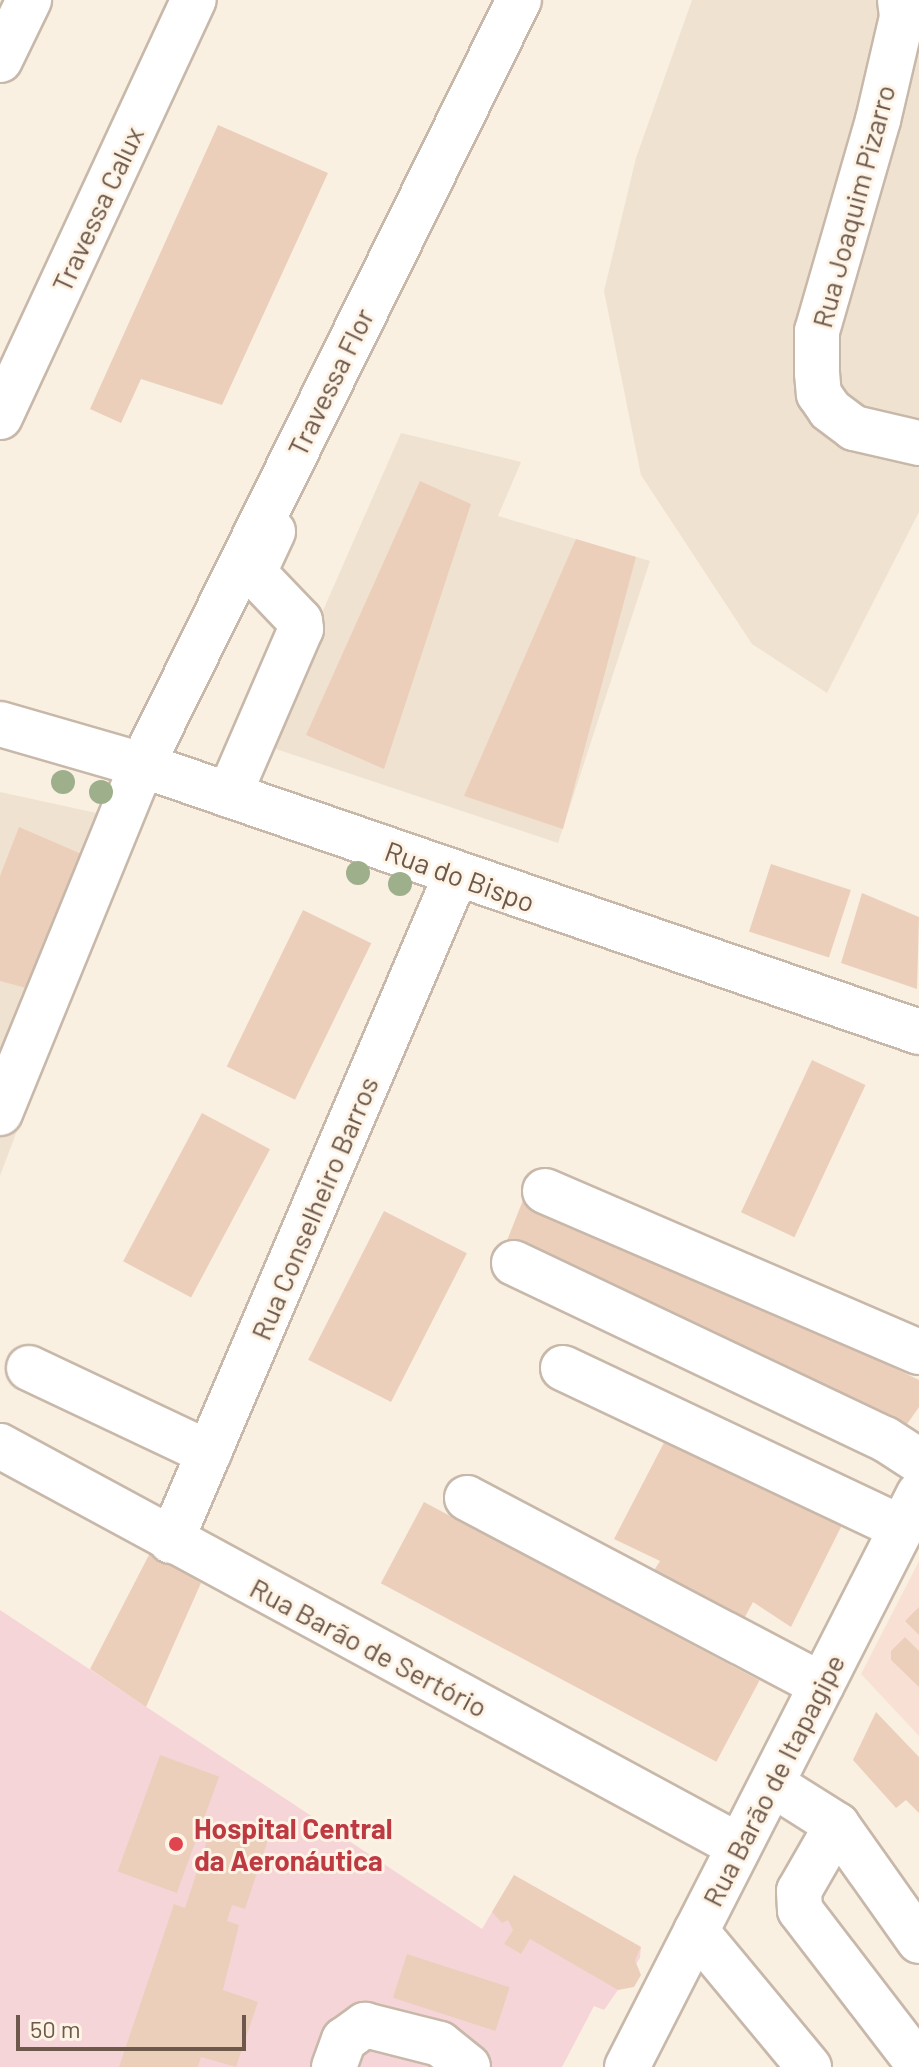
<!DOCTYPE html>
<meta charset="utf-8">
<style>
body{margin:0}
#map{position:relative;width:919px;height:2067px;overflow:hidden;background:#f9f0e1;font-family:Barlow,sans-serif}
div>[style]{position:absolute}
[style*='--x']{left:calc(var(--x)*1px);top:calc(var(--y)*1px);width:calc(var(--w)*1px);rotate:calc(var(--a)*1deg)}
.residential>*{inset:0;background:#f0e2d0}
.commercial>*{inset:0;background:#f9e0d5}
.medical>*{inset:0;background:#f6d5d9}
.building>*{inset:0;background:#eccfbb;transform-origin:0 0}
.roads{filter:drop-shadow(2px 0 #c8b8aa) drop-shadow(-2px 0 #c8b8aa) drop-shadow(0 2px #c8b8aa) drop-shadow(0 -2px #c8b8aa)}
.minor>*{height:44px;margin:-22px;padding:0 22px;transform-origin:22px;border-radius:22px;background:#fff}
.trees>*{width:24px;height:24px;margin:-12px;border-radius:50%;background:#9eaf8c}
.dots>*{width:22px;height:22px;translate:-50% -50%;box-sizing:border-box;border:4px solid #fdf4e6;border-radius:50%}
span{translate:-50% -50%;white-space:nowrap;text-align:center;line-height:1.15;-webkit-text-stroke:6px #fdf4e6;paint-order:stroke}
.street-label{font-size:28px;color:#6e574b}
.health-label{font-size:28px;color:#be3a42;font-weight:700}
.left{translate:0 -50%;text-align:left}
.scale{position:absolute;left:16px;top:2015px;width:230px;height:36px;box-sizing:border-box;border:4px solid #6e574b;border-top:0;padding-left:10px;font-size:24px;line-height:28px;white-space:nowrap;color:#6e574b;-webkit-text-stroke:6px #fdf4e6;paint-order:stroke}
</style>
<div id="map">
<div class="residential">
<i style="clip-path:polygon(692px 0,919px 0,919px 512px,827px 693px,752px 644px,641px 475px,604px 291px,636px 158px)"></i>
<i style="clip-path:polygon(401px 433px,521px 462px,498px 516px,650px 561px,558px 843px,264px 745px)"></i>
<i style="clip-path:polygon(0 792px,133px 821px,0 1176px)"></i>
</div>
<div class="commercial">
<i style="clip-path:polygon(919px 1561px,919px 1736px,861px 1674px)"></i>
</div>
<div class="medical">
<i style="clip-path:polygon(0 1610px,482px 1929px,514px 1875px,641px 1947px,640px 1958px,604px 2010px,594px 2006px,562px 2067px,0 2067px)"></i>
</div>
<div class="building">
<i style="clip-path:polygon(218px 125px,328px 173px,222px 405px,141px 379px,121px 423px,90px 409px)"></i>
<i style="clip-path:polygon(420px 481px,471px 504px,384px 769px,306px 735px)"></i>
<i style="clip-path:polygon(576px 539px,636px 557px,563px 829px,464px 796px)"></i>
<i style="clip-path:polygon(19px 827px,84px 855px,30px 989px,0 981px,0 876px)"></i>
<i style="left:771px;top:864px;width:84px;height:71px;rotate:18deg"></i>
<i style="clip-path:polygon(862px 893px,919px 917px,917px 989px,841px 963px)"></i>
<i style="left:303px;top:910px;width:76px;height:174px;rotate:26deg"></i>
<i style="left:812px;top:1060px;width:59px;height:168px;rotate:25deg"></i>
<i style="left:202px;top:1113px;width:77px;height:168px;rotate:28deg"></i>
<i style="clip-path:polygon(527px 1190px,919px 1380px,919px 1407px,905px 1427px,506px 1243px)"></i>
<i style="left:384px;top:1211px;width:93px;height:167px;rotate:27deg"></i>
<i style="clip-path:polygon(671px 1429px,845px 1519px,791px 1627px,753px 1602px,739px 1628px,646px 1583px,660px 1561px,614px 1539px)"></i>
<i style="left:424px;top:1502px;width:380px;height:92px;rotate:28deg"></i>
<i style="clip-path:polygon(151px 1551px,201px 1583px,146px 1707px,90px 1669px)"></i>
<i style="clip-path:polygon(919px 1607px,919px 1635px,905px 1621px)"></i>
<i style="clip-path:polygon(905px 1637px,919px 1651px,919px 1687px,891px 1660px,891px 1651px)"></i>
<i style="clip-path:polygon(876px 1712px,919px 1757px,919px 1813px,906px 1800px,896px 1808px,853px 1760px)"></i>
<i style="left:160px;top:1755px;width:63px;height:124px;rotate:20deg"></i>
<i style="clip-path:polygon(213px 1822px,268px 1840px,245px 1909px,232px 1905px,227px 1921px,239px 1925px,223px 1990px,258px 2002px,236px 2067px,201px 2057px,198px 2067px,119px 2067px,174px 1904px,185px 1908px)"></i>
<i style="clip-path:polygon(514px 1875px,641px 1947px,635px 1960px,641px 1975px,634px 1987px,618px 1990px,530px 1939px,521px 1954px,504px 1944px,513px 1930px,508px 1920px,502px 1923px,492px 1912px)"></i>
<i style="left:407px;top:1954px;width:108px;height:46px;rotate:18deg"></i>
</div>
<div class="roads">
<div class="minor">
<i style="--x:900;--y:0;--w:17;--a:83"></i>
<i style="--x:902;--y:17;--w:106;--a:103.1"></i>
<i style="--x:878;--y:120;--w:220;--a:106.1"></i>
<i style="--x:817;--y:331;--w:42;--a:90"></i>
<i style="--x:817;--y:373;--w:21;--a:85"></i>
<i style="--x:819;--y:394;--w:19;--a:55"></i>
<i style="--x:830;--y:410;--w:30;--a:37"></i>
<i style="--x:854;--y:428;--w:67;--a:13"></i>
<i style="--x:0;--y:60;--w:67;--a:-64.2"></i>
<i style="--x:0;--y:417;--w:460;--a:-65.1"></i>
<i style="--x:0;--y:724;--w:148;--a:16.1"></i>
<i style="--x:142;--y:765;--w:822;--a:18.96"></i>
<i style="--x:229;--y:795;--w:181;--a:-66.6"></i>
<i style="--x:301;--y:629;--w:8;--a:-97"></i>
<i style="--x:300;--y:621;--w:61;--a:-133.7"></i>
<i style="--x:258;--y:577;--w:11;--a:-95"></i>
<i style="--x:257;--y:566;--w:38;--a:-65"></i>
<i style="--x:0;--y:1113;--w:376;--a:-67.8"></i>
<i style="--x:142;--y:765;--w:853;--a:-63.77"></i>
<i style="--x:545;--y:1191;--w:407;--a:23.3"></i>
<i style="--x:514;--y:1263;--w:411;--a:25.4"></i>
<i style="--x:885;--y:1439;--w:40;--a:32.9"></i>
<i style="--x:29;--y:1368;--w:199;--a:25.3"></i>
<i style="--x:563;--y:1368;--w:375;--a:25.3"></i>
<i style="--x:0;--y:1446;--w:840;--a:28.43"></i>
<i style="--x:467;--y:1498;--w:401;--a:27.8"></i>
<i style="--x:171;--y:1541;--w:724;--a:-66.83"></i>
<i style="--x:772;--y:1784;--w:77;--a:32.2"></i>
<i style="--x:837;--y:1825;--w:142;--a:54.7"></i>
<i style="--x:837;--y:1825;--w:76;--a:119.9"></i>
<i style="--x:799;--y:1891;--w:19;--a:87"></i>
<i style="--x:800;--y:1910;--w:195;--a:52.5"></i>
<i style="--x:696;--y:1931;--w:177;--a:50.3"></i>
<i style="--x:334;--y:2067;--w:29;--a:-70"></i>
<i style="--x:344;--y:2040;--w:26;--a:-36"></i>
<i style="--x:365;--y:2025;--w:77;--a:14.2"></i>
<i style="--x:440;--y:2044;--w:36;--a:39"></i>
<i style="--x:627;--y:2067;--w:643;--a:-63"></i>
</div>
</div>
<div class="trees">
<i style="left:63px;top:782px"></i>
<i style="left:101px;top:792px"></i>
<i style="left:358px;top:873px"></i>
<i style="left:400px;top:884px"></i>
</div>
<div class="dots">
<i style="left:176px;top:1844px;background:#e0444e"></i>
</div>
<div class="street-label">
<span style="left:853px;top:206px;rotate:-75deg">Rua Joaquim Pizarro</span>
<span style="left:97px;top:209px;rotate:-65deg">Travessa Calux</span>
<span style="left:330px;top:382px;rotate:-64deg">Travessa Flor</span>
<span style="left:460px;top:876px;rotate:20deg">Rua do Bispo</span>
<span style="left:314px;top:1208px;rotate:-67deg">Rua Conselheiro Barros</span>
<span style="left:369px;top:1647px;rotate:28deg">Rua Barão de Sertório</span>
<span style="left:773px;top:1780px;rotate:-63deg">Rua Barão de Itapagipe</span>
</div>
<div class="health-label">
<span class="left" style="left:194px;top:1844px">Hospital Central<br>da Aeronáutica</span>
</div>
<div class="scale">50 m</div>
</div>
